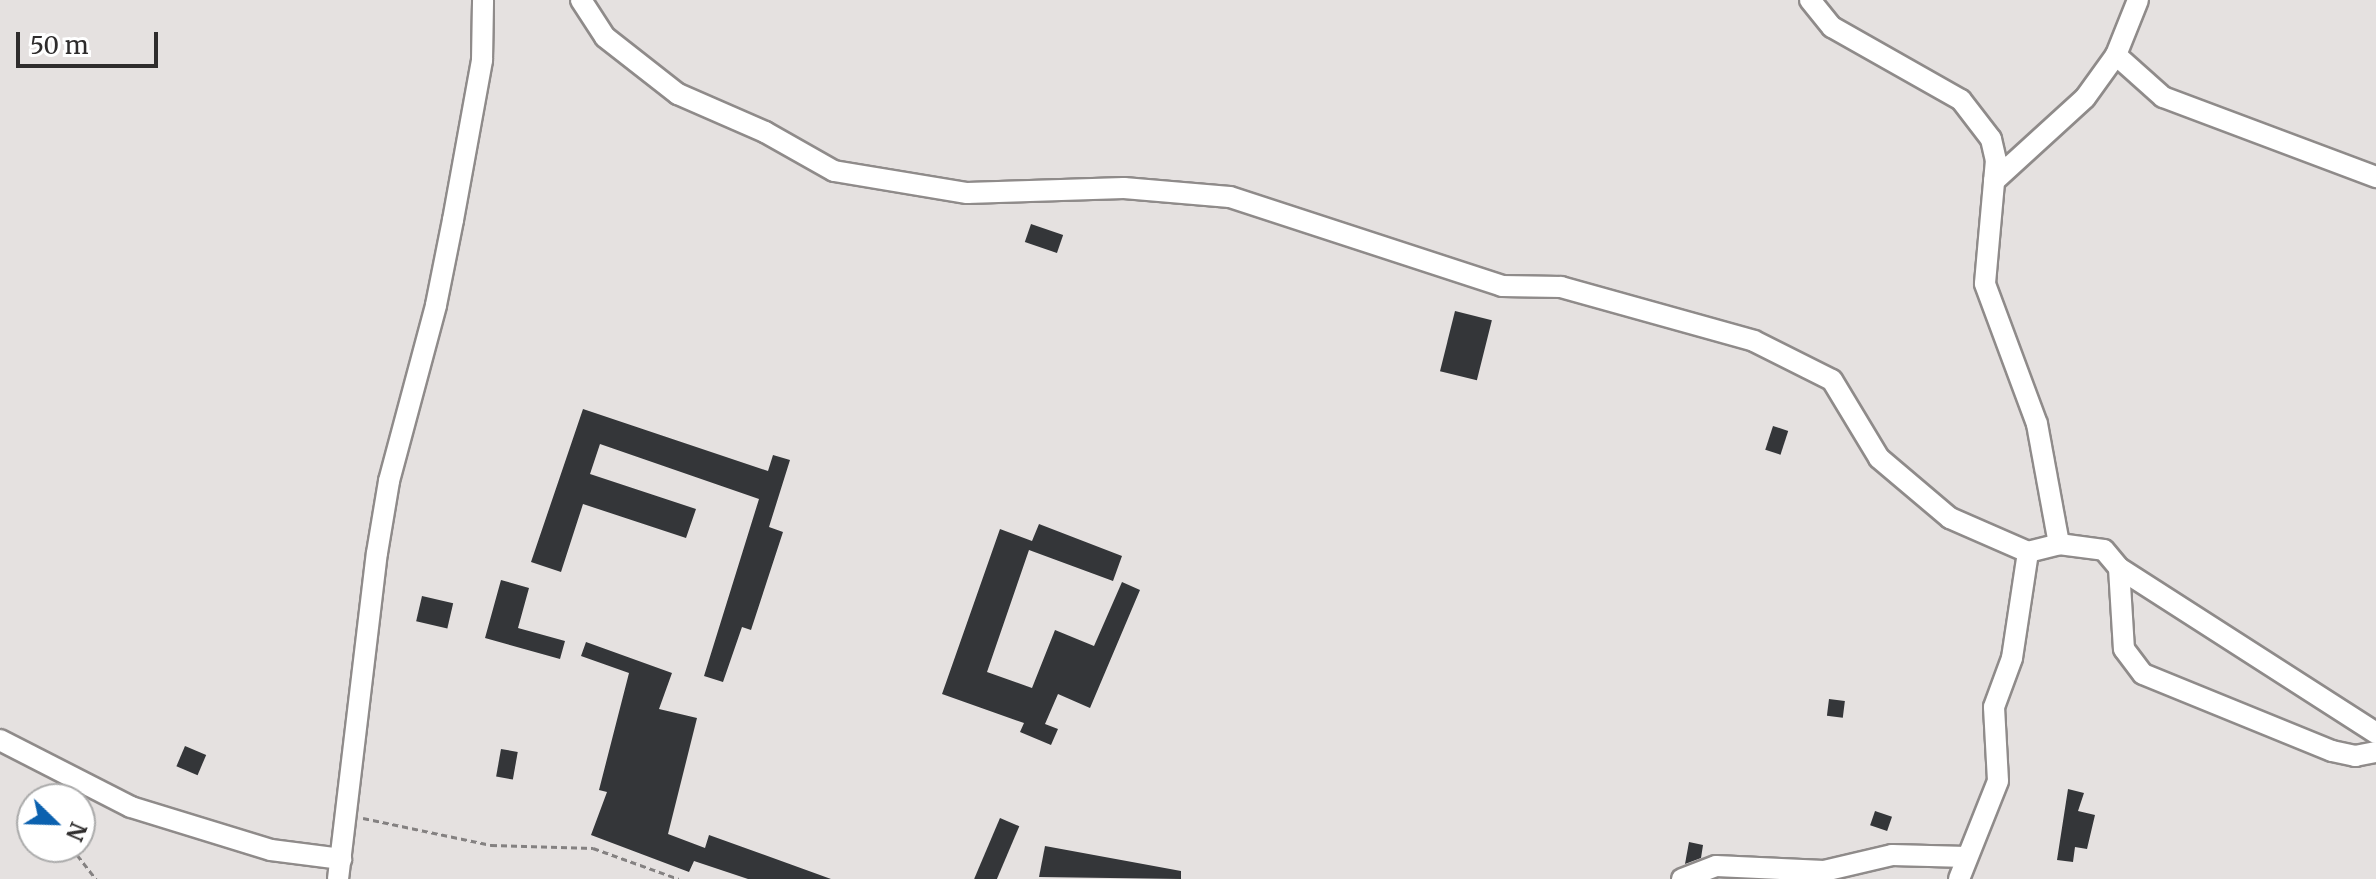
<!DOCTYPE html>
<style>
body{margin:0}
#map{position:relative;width:2376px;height:879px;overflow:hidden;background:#e5e1e0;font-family:Merriweather,serif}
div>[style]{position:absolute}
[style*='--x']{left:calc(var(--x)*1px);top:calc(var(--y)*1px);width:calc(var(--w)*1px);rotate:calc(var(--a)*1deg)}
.building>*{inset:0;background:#343639;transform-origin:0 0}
.path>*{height:3px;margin-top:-1.5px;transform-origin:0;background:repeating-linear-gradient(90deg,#848181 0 6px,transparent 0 10px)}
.roads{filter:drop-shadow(2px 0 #8f8b8a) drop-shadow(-2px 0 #8f8b8a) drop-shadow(0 2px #8f8b8a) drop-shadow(0 -2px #8f8b8a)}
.minor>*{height:20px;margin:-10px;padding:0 10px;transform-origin:10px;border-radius:10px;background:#fff}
span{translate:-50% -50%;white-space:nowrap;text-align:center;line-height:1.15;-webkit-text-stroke:8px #fff;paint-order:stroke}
.north{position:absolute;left:16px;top:783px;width:80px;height:80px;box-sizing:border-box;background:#fff;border:2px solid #ababab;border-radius:50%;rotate:113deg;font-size:22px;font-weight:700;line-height:32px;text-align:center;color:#2e2c2c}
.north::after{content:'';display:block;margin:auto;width:28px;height:36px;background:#0b61af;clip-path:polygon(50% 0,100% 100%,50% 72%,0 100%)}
.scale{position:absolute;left:16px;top:32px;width:142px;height:36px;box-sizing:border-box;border:4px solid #2e2c2c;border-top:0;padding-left:10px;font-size:24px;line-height:28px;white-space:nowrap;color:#2e2c2c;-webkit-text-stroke:6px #fff;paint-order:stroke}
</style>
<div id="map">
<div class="building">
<i style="left:1031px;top:224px;width:34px;height:19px;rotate:19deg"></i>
<i style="left:1455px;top:311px;width:38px;height:62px;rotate:14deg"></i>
<i style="clip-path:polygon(583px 409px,768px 471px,773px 455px,790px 460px,769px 527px,783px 532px,751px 630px,742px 627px,723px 682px,704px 676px,759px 499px,600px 444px,590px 474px,696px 509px,686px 538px,583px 504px,561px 572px,531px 562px)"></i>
<i style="left:1773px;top:426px;width:16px;height:25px;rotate:18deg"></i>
<i style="clip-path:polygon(1039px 524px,1122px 556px,1113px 581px,1029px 550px,987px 672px,1032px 688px,1055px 630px,1094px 646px,1122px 582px,1140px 590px,1090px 708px,1058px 694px,1045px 724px,1058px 729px,1051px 745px,1020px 732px,1024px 723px,942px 694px,1000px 529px,1032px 541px)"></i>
<i style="clip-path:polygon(501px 580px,529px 588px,518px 628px,565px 641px,560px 659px,485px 638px)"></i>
<i style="left:422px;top:596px;width:32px;height:26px;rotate:13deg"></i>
<i style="clip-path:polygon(586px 642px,672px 673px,659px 709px,697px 718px,668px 834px,705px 848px,709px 835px,831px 879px,748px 879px,694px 861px,689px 872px,591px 835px,607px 792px,599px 790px,629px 673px,581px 656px)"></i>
<i style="left:1829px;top:699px;width:16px;height:17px;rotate:7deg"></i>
<i style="left:185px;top:746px;width:23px;height:22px;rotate:23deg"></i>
<i style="left:501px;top:749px;width:17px;height:28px;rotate:10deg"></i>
<i style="clip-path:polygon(2068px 789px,2084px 793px,2078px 811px,2095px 815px,2087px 849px,2075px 847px,2073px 862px,2057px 860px)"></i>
<i style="left:1875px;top:811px;width:18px;height:15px;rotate:19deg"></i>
<i style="left:1000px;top:818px;width:21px;height:66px;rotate:23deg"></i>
<i style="clip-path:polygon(1689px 842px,1703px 845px,1701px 858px,1685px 864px)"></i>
<i style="clip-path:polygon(1045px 846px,1181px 871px,1181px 879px,1039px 877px)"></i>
</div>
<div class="path">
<i style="--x:363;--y:818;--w:131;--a:11.9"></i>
<i style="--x:491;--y:845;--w:102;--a:1.7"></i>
<i style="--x:593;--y:848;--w:91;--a:19.8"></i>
<i style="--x:71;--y:847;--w:41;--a:52"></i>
</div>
<div class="roads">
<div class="minor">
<i style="--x:581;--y:0;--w:44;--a:57"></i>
<i style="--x:605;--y:37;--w:93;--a:38"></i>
<i style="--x:678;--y:94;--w:95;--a:23.6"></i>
<i style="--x:765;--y:132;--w:79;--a:29.5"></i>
<i style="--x:834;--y:171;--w:135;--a:9.4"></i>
<i style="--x:967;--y:193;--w:157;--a:-1.8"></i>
<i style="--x:1124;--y:188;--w:106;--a:4.9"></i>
<i style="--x:1230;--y:197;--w:286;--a:18.1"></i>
<i style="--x:1502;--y:286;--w:59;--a:1"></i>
<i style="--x:1561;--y:287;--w:200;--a:15.6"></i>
<i style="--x:1754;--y:341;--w:87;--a:26.6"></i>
<i style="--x:1832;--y:380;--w:91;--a:58.9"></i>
<i style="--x:1879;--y:458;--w:93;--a:40.2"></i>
<i style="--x:1950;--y:518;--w:85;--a:23.6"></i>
<i style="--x:2028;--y:552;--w:32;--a:-14"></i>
<i style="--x:2059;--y:544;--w:45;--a:7.6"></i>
<i style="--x:2104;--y:550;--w:23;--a:50"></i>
<i style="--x:2119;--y:568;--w:81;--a:86.5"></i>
<i style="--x:2124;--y:649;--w:31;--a:53"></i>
<i style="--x:2143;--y:674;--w:204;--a:22.2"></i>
<i style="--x:2332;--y:751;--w:24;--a:12"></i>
<i style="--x:2355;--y:756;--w:21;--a:-11"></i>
<i style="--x:1810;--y:0;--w:35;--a:51"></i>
<i style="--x:1832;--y:27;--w:148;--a:29.5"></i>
<i style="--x:1961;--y:100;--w:49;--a:52.4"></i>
<i style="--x:1991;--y:139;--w:22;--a:77"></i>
<i style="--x:1996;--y:160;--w:124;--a:95.1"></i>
<i style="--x:1985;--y:284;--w:149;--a:69.6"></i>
<i style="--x:2037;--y:424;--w:122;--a:79.6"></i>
<i style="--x:2116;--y:55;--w:63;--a:41.8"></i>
<i style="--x:2163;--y:97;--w:228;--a:20.6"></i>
<i style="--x:1994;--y:181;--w:123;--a:-42.4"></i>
<i style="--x:2085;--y:98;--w:53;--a:-54.2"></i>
<i style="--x:2116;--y:55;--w:59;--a:-68.2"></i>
<i style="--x:2119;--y:568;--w:305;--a:32.7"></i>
<i style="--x:0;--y:740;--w:147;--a:27.1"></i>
<i style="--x:131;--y:807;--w:146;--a:17.1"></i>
<i style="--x:271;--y:850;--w:71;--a:7.3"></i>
<i style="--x:338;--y:879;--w:328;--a:-83.2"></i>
<i style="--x:377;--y:553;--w:73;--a:-80.5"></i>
<i style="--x:389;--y:481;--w:182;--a:-75"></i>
<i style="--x:436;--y:305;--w:87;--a:-78.7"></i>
<i style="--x:453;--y:220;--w:163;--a:-79.7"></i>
<i style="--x:482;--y:60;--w:60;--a:-89"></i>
<i style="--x:1682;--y:879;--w:36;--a:-21"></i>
<i style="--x:1716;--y:866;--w:108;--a:2.7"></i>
<i style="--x:1824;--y:871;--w:70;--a:-13.2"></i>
<i style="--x:1892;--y:855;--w:75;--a:1.5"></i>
<i style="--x:1959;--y:879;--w:105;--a:-68.3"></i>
<i style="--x:1998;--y:781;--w:74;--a:-93.1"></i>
<i style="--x:1994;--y:707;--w:52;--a:-69.8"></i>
<i style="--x:2012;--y:658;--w:107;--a:-81.4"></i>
</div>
</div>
<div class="north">N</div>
<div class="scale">50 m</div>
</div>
